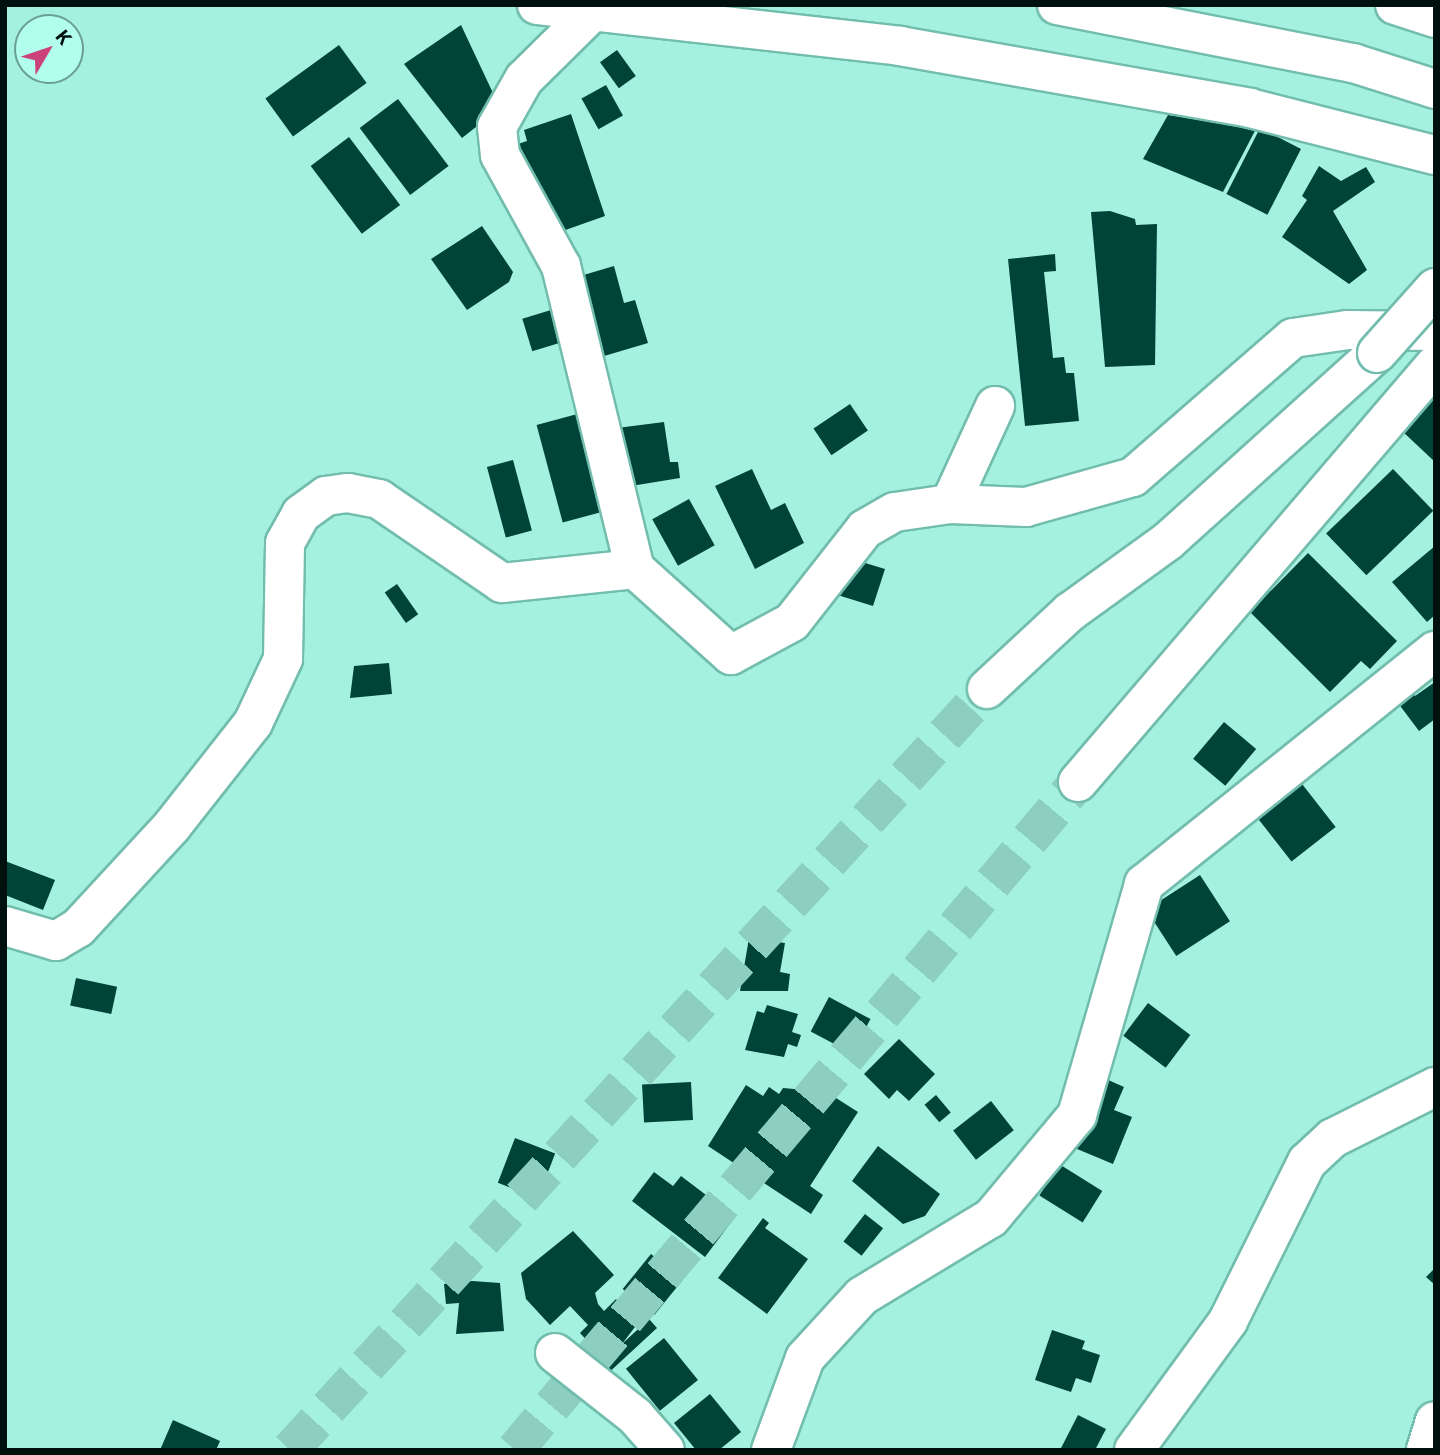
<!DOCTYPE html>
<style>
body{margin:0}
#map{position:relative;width:1440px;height:1455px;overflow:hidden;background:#a5f1df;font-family:"Noto Sans",sans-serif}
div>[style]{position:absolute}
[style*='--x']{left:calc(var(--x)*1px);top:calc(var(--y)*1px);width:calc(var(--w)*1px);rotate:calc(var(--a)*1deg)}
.building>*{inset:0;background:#004339;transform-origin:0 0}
.major-tunnel>*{height:38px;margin-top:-19px;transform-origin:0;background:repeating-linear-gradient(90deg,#8ccfc0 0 38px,transparent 0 57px)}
.roads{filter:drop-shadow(2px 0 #72bdad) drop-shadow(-2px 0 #72bdad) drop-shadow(0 2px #72bdad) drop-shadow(0 -2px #72bdad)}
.minor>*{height:38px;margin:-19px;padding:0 19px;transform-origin:19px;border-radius:19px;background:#fff}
.major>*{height:38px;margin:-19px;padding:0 19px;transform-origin:19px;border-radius:19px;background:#fff}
.bridges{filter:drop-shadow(2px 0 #72bdad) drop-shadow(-2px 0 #72bdad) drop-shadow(0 2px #72bdad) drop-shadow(0 -2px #72bdad)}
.major-bridge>*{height:38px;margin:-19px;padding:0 19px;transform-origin:19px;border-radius:19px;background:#fff}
span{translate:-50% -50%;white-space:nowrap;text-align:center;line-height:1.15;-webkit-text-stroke:7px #b2feec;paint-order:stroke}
.frame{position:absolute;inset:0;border:7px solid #00110d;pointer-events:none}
.north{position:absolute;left:14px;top:14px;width:70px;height:70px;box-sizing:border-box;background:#b2feec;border:2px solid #6b9f93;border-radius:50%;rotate:51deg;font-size:19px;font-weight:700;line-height:28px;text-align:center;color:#00110d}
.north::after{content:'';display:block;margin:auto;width:24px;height:32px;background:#ca417b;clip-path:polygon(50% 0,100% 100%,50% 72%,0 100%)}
</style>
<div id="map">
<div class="building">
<i style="clip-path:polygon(461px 25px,500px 108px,462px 138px,404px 64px)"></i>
<i style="left:339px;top:45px;width:47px;height:91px;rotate:54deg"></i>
<i style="left:617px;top:50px;width:32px;height:21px;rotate:54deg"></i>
<i style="left:606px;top:85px;width:35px;height:28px;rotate:61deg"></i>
<i style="left:398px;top:99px;width:84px;height:48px;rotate:53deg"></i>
<i style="clip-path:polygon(571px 114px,605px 216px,557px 233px,515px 145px,527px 141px,524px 130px)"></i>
<i style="clip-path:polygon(1168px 115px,1257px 127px,1223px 192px,1143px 159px)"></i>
<i style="left:1260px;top:128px;width:46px;height:74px;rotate:27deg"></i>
<i style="left:349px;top:137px;width:85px;height:48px;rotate:53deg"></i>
<i style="clip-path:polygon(1319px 166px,1341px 181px,1366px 167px,1375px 182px,1333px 211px,1367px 270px,1349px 284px,1282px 237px,1307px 200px,1302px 196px)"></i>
<i style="clip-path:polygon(1110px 211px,1135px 219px,1136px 225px,1157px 224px,1155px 365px,1105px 367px,1091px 212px)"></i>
<i style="clip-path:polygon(482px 226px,513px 272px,509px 282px,467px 310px,431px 259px)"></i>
<i style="clip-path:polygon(1055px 254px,1056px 271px,1044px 272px,1053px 358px,1064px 357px,1066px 373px,1074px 373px,1079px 421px,1025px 426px,1008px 259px)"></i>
<i style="clip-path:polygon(614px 266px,624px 303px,635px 300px,648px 343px,594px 359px,570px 279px)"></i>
<i style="left:551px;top:310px;width:34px;height:30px;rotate:73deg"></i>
<i style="clip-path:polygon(1435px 393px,1435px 462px,1401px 430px)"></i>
<i style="left:850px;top:404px;width:32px;height:44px;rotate:56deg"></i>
<i style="left:581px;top:413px;width:101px;height:46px;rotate:75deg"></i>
<i style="clip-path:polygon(664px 422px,670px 462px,678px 462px,680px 478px,625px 487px,617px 428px)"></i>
<i style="left:513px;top:460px;width:73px;height:27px;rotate:75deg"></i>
<i style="clip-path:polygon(752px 469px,771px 510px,785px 503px,804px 543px,755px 569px,715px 486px)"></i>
<i style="left:1393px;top:469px;width:58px;height:93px;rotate:46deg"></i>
<i style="left:689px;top:499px;width:53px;height:42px;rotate:61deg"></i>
<i style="clip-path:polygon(1435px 546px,1435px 615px,1427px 622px,1392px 582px)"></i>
<i style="clip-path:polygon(1308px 553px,1397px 641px,1370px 669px,1361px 661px,1330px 692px,1250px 612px)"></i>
<i style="clip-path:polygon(852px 559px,885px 569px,873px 606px,831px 593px)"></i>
<i style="left:397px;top:584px;width:37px;height:15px;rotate:55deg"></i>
<i style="clip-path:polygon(389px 663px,392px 694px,350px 698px,354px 666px)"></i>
<i style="clip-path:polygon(1435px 682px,1435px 719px,1419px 731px,1395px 699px,1410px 688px,1415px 696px)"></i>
<i style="left:1224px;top:722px;width:42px;height:48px;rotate:40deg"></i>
<i style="left:1295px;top:775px;width:66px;height:56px;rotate:52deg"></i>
<i style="clip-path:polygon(5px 861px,55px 880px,43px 910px,5px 895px)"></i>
<i style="left:1200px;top:875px;width:55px;height:64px;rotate:57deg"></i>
<i style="clip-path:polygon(749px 938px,785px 943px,780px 972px,790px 974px,788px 991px,740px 991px)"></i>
<i style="left:76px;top:978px;width:42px;height:28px;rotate:12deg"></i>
<i style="left:829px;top:997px;width:47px;height:39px;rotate:28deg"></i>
<i style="left:1148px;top:1003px;width:53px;height:41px;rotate:37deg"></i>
<i style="clip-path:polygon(767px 1005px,798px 1014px,792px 1032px,801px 1035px,797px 1047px,788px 1044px,784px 1057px,745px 1050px,757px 1011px,764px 1013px)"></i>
<i style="clip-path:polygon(899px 1039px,935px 1074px,909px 1101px,897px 1090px,889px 1099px,864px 1074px)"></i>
<i style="clip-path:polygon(1097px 1075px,1124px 1087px,1114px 1110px,1132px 1117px,1113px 1164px,1070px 1146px)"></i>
<i style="left:691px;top:1082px;width:38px;height:49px;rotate:87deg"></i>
<i style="clip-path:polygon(811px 1082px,858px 1112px,810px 1186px,823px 1195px,811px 1214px,708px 1146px,746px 1085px,763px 1096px,769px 1087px,779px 1094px,783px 1088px,805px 1090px)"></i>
<i style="left:936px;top:1095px;width:23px;height:15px;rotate:50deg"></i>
<i style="left:991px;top:1101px;width:37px;height:48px;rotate:52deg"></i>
<i style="left:515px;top:1138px;width:43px;height:48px;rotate:21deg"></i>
<i style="clip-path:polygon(878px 1146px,940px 1194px,925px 1216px,903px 1224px,852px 1181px)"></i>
<i style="left:1059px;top:1164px;width:51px;height:37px;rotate:32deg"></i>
<i style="clip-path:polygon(654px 1172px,673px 1186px,681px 1176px,735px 1217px,705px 1257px,632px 1201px)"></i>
<i style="left:865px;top:1214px;width:23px;height:35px;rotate:38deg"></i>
<i style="clip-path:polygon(763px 1218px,769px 1223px,765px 1228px,808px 1259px,767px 1314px,718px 1278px)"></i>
<i style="clip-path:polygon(573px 1231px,614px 1275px,595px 1293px,598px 1304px,604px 1311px,616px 1299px,638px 1323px,622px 1344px,649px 1319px,657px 1328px,604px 1377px,597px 1369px,606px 1361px,580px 1333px,588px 1325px,570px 1306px,550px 1325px,526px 1299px,521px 1273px)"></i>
<i style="left:651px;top:1254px;width:41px;height:45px;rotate:39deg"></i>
<i style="clip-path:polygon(1435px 1268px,1435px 1285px,1426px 1277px)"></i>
<i style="clip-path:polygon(472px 1281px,500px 1283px,504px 1331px,456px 1334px,459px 1303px,446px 1304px,444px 1284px)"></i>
<i style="clip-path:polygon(1052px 1330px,1085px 1341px,1082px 1349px,1100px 1355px,1091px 1383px,1076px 1378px,1071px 1392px,1035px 1380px)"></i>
<i style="left:664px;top:1338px;width:54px;height:49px;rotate:51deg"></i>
<i style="clip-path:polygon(710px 1394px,741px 1432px,719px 1450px,696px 1450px,674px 1423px)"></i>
<i style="clip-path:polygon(1078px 1415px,1106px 1429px,1095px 1450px,1060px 1450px)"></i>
<i style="clip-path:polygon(173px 1420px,220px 1441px,216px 1450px,160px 1450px)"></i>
</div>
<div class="major-tunnel">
<i style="--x:290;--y:1450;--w:1032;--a:-47.51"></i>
<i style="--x:515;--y:1450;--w:874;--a:-49.88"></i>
</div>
<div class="roads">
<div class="minor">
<i style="--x:592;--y:12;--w:95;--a:135.4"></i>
<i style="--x:524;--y:79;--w:55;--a:119.4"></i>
<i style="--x:497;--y:127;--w:28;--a:84"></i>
<i style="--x:500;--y:155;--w:127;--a:61.2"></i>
<i style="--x:561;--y:266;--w:312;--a:76.3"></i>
<i style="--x:635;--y:569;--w:129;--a:41.9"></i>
<i style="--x:731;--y:655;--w:69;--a:-28.4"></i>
<i style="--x:792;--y:622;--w:118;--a:-51.9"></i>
<i style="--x:865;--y:529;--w:34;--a:-30"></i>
<i style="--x:895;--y:512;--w:56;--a:-8.3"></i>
<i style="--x:950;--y:504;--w:108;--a:-65.3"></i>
<i style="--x:950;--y:504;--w:76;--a:2.3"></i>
<i style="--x:1026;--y:507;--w:111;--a:-15.7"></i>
<i style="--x:1133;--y:477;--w:212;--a:-41"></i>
<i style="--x:1293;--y:338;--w:56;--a:-8.3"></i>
<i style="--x:1348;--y:330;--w:87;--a:0.7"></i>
<i style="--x:5;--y:926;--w:53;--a:16.4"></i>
<i style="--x:56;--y:941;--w:26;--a:-31"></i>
<i style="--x:78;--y:928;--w:139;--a:-47.3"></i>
<i style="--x:172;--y:826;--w:131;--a:-51.8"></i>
<i style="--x:253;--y:723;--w:71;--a:-64.9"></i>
<i style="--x:283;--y:659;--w:116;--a:-89"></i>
<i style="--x:285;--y:543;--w:33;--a:-61"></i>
<i style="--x:301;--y:514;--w:31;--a:-36"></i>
<i style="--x:326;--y:496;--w:22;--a:-8"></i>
<i style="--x:348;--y:493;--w:32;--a:11"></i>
<i style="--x:379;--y:499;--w:149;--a:34.3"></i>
<i style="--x:502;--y:583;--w:134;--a:-6"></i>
<i style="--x:555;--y:1353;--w:102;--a:38.2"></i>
<i style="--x:635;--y:1416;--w:45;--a:48.6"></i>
<i style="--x:771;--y:1450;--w:98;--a:-69.7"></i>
<i style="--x:805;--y:1358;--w:84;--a:-47.4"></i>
<i style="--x:862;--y:1296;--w:151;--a:-31.2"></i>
<i style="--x:991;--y:1218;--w:134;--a:-50.1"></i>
<i style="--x:1077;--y:1115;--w:241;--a:-73.8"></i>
<i style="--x:1144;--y:884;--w:373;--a:-38.7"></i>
<i style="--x:1134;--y:1450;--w:160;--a:-53.9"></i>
<i style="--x:1228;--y:1321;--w:178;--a:-63.6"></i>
<i style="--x:1307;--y:1162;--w:35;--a:-43"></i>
<i style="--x:1333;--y:1138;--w:114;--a:-26.6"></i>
<i style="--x:1426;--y:1450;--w:30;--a:-73"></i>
</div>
<div class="major">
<i style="--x:537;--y:5;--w:365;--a:6.4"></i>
<i style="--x:900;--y:46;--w:355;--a:10"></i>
<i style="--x:1250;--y:108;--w:191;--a:14.3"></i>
<i style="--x:1057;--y:5;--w:302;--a:11.1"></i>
<i style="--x:1353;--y:63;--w:86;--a:17.6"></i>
<i style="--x:1395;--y:5;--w:42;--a:18"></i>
<i style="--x:987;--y:689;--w:113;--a:-42.9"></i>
<i style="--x:1070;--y:612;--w:121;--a:-35.9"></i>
<i style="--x:1168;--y:541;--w:281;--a:-42"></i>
<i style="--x:1078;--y:782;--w:549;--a:-49.43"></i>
</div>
</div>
<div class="bridges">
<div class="major-bridge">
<i style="--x:1377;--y:353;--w:87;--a:-48.3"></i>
</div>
</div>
<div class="frame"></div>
<div class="north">K</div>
</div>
